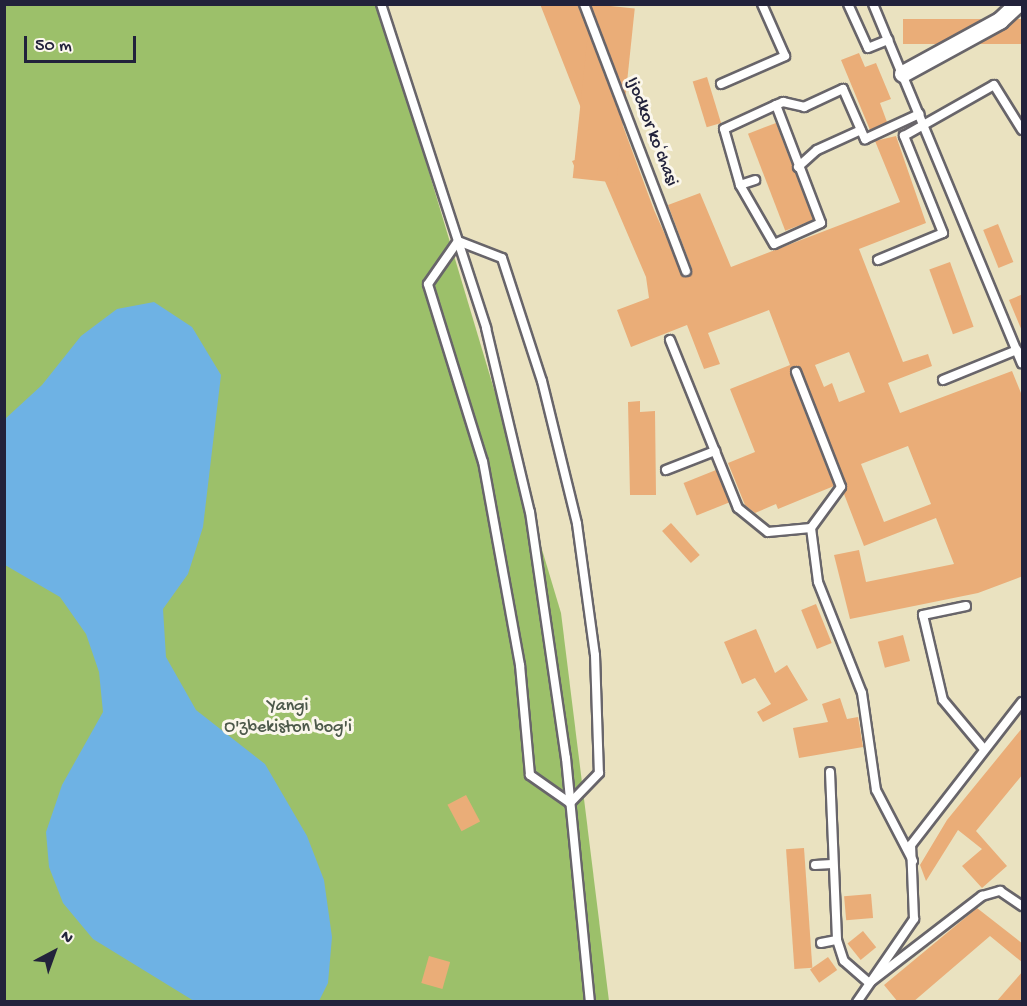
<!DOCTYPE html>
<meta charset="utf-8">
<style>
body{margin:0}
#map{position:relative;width:1027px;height:1006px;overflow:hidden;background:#eae2c0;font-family:"Gochi Hand",sans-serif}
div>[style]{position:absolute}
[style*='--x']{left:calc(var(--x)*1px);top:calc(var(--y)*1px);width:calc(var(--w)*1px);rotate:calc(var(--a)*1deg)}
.green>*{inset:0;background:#9cc06a}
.water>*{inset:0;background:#6eb2e4}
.building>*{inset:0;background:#eaad78;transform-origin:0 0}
.roads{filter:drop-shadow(2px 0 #68656a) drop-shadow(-2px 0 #68656a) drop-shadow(0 2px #68656a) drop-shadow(0 -2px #68656a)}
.lane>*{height:8px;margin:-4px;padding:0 4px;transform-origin:4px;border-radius:4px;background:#fff}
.street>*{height:16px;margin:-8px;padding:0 8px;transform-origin:8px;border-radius:8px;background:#fff}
span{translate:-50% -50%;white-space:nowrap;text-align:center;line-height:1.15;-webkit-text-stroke:6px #fbf7ec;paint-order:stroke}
.street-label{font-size:18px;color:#22223b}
.park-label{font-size:18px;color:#4d594b}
.frame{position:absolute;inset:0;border:6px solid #22223b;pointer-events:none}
.north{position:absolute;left:24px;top:922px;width:60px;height:60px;-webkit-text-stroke:4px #fbf7ec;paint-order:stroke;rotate:41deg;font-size:16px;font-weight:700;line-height:24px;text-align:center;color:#22223b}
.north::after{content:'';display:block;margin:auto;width:21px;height:27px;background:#22223b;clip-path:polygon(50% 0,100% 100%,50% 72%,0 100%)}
.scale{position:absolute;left:24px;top:36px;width:112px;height:27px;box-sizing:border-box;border:3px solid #22223b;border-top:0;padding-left:8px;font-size:18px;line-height:21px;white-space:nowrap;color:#22223b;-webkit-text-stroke:4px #fbf7ec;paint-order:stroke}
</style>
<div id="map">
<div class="green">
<i style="clip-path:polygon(5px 5px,379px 5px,561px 613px,609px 1001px,5px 1002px)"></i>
</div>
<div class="water">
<i style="clip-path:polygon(154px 302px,192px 327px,221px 375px,203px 527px,188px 574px,163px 609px,166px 657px,196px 710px,265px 764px,307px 836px,324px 880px,332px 937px,328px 983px,319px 1001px,194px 1001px,93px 939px,63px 903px,49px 867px,46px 832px,62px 785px,103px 712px,99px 672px,86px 634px,60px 597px,5px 565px,5px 419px,42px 385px,81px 336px,117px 309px)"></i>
</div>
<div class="building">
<i style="clip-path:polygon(evenodd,540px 4px,578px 4px,654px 210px,684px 277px,692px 269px,668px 205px,700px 193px,731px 267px,900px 202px,875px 141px,896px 136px,926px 223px,859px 249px,903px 362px,928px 354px,932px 366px,888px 383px,900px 413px,1012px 371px,1023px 398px,1023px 576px,978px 593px,850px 619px,834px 555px,859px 550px,866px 582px,954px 564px,936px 518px,864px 546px,844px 494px,847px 485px,798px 366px,790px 374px,834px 486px,778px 509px,776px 504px,755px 513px,745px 505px,728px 463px,755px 452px,730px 389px,790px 365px,769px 310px,708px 333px,720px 364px,704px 369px,687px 325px,631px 347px,617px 310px,649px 298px,646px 277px,598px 165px,577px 173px,572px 161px,594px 153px,594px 141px,540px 4px,849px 352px,865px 392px,839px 402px,832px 383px,824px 387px,815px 365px,849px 352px,540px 4px,908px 446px,931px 504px,884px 522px,861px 464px,908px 446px)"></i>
<i style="left:591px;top:4px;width:44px;height:175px;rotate:6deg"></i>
<i style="left:1023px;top:19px;width:25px;height:120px;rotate:90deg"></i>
<i style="clip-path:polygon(859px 53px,865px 67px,876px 63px,891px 99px,880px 103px,887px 122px,870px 130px,841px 60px)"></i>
<i style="left:707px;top:77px;width:48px;height:15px;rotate:73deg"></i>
<i style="left:776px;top:123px;width:104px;height:30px;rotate:69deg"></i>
<i style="left:998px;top:224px;width:41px;height:16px;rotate:68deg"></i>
<i style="left:950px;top:262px;width:69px;height:22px;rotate:70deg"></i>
<i style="clip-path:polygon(1023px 294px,1023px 331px,1022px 331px,1009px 300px)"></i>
<i style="clip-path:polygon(640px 401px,640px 412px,655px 411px,656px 495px,630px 495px,628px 402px)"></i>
<i style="left:716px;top:470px;width:35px;height:35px;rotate:68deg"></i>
<i style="left:671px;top:523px;width:43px;height:12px;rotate:48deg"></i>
<i style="left:816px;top:604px;width:42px;height:16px;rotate:68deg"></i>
<i style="clip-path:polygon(756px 629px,775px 673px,787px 665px,808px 700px,763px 722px,757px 712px,771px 704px,755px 678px,742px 684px,724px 642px)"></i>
<i style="left:903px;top:635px;width:27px;height:26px;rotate:75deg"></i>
<i style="clip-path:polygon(840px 698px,847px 719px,858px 717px,863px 747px,799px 758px,793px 728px,828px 722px,822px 704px)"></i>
<i style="clip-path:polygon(1023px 727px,1023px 774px,976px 831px,1007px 866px,982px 888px,962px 866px,982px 849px,958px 830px,926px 881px,920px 865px,947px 820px)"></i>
<i style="left:466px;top:795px;width:30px;height:21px;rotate:62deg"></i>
<i style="left:804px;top:848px;width:120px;height:18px;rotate:86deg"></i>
<i style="left:871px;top:894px;width:24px;height:27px;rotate:85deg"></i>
<i style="clip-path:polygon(977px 908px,1023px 944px,1023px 963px,990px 936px,913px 1002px,898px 1002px,884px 985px)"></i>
<i style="left:863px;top:931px;width:21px;height:20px;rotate:51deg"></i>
<i style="left:429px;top:956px;width:22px;height:28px;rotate:16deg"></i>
<i style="left:828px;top:957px;width:16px;height:22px;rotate:55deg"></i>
<i style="clip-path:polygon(1023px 971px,1023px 1002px,996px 1002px)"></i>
</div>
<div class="roads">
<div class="lane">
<i style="--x:381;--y:4;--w:341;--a:72"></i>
<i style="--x:486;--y:328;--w:189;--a:76.6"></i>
<i style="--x:530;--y:512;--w:249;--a:81.7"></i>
<i style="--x:566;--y:758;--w:245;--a:84.4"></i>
<i style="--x:584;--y:4;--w:286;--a:69.1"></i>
<i style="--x:848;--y:4;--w:48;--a:65.6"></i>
<i style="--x:868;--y:48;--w:22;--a:-22"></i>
<i style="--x:873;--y:4;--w:389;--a:67.5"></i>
<i style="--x:721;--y:84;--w:70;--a:-23.6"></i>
<i style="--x:785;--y:56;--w:57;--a:-113.9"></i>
<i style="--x:776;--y:105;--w:126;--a:69.1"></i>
<i style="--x:821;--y:223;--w:51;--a:155.9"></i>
<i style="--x:774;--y:244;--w:68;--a:-120"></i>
<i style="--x:740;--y:185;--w:58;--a:-105.9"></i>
<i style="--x:724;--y:129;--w:57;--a:-24.8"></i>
<i style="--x:776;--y:105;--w:8;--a:-23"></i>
<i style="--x:783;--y:102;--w:22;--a:13"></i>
<i style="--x:804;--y:107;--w:43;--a:-24.8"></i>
<i style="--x:843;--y:89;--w:55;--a:66.3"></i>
<i style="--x:865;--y:139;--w:60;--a:-24.8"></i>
<i style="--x:798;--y:167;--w:25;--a:-42"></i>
<i style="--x:817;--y:150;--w:48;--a:-24.4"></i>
<i style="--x:740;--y:185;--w:16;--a:-18"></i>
<i style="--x:458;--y:241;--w:47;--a:21.1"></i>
<i style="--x:502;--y:258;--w:129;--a:72"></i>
<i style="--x:542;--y:381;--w:147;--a:76.2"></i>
<i style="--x:577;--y:524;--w:132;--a:82.2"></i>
<i style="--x:595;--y:655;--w:118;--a:88.1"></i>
<i style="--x:599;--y:773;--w:42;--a:134"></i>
<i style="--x:570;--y:803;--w:49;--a:-145"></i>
<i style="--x:530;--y:775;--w:110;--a:-95.2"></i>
<i style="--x:520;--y:665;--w:206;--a:-100.3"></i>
<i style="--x:483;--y:462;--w:186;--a:-107.2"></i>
<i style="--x:428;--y:284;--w:52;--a:-55.1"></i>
<i style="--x:878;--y:260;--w:70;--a:-22.6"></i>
<i style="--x:943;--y:233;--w:105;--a:-111.9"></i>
<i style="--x:904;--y:136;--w:103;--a:-29.5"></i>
<i style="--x:994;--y:85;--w:53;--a:58.1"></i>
<i style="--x:670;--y:340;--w:181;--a:68"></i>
<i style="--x:738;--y:508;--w:38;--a:39"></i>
<i style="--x:768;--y:532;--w:43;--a:-5.3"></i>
<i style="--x:796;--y:372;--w:123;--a:68.6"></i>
<i style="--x:841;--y:487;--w:51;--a:126.2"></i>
<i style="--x:811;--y:528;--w:54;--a:82.6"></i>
<i style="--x:818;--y:582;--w:119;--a:68.4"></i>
<i style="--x:862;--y:693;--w:98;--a:81.8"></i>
<i style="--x:876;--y:790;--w:80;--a:62.5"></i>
<i style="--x:943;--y:380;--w:80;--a:-22.1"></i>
<i style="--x:666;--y:470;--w:53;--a:-21.2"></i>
<i style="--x:966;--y:606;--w:44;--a:168.2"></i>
<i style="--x:923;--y:615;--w:87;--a:76.8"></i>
<i style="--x:943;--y:700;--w:64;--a:50.1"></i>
<i style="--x:830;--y:772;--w:168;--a:87.6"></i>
<i style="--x:837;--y:940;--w:22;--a:72"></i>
<i style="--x:844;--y:961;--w:33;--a:41"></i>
<i style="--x:869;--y:983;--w:143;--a:-37.6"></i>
<i style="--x:982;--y:896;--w:19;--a:-16"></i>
<i style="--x:1000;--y:891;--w:27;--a:34"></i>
<i style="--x:815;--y:865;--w:17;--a:-3"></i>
<i style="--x:821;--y:943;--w:16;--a:-11"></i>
<i style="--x:857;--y:1002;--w:101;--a:-55.5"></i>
<i style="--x:914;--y:919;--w:74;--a:-92.3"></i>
<i style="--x:911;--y:845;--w:181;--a:-52.2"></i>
</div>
<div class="street">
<i style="--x:903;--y:74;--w:111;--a:-28.7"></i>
<i style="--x:1000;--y:21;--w:25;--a:-43"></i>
</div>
</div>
<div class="street-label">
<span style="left:651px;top:132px;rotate:69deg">Ijodkor koʻchasi</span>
</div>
<div class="park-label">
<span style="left:288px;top:718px">Yangi<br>O'zbekiston bog'i</span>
</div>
<div class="frame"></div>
<div class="north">N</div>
<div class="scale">50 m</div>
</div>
